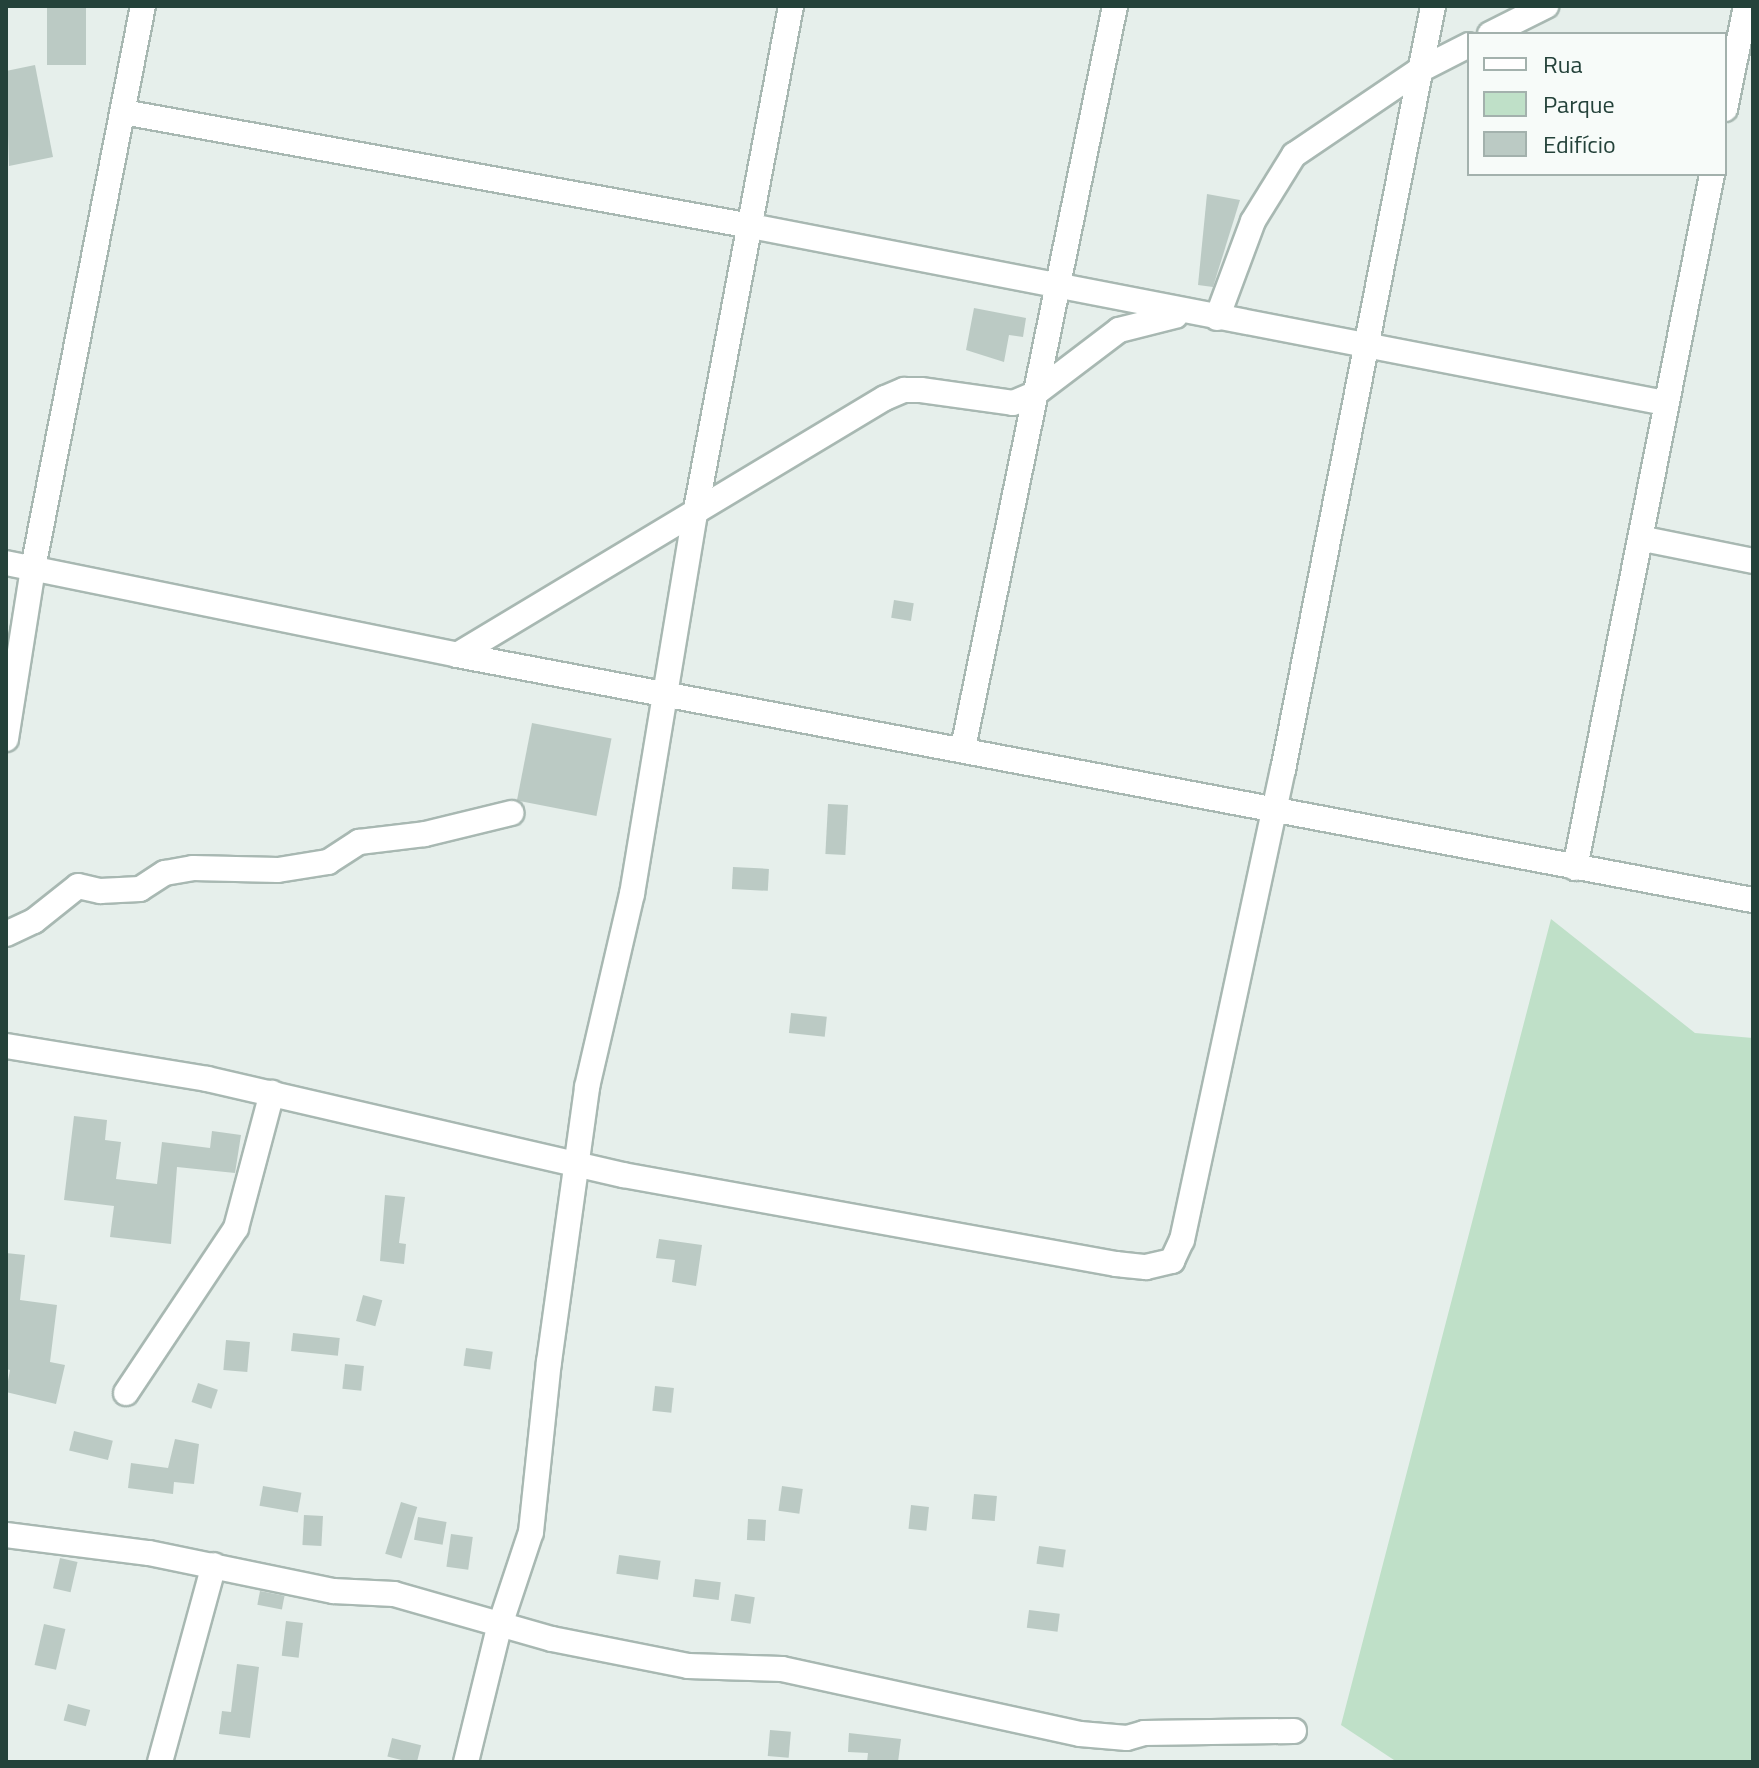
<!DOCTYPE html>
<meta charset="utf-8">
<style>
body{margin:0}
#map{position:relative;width:1759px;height:1768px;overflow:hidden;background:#e6efeb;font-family:"Titillium Web",sans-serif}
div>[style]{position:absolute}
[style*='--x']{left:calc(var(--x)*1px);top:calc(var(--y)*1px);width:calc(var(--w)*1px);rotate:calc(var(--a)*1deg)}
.green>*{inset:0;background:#bfe0c8}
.building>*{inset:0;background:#bbcac4;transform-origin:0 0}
.roads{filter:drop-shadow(2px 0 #a8b8b2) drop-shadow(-2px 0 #a8b8b2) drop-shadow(0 2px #a8b8b2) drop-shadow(0 -2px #a8b8b2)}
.street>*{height:24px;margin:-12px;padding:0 12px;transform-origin:12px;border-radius:12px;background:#fff}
span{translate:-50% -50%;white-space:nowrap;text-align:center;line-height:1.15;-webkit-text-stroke:6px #f7fbf9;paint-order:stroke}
.frame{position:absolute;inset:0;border:8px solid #24423a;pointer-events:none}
.legend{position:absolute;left:1467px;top:32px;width:260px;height:144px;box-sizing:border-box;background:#f7fbf9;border:2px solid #a3b1ad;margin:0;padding:10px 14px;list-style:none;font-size:24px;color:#24423a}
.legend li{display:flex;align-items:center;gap:16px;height:40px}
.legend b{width:40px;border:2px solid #a3b1ad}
</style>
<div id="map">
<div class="green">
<i style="clip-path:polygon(1551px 919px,1695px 1033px,1753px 1038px,1753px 1762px,1397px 1762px,1341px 1725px)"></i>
</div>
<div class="building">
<i style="left:47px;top:6px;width:39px;height:59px"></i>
<i style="clip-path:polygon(35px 65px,53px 157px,9px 166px,6px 71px)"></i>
<i style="clip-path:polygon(1207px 194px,1240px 200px,1213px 287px,1198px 285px)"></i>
<i style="clip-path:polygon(974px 308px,1026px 318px,1023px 337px,1009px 335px,1004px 362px,966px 350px)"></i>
<i style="left:894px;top:600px;width:20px;height:18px;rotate:9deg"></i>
<i style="left:532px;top:723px;width:81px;height:79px;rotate:11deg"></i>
<i style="left:828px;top:804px;width:20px;height:50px;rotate:3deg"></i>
<i style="left:733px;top:867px;width:36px;height:22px;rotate:3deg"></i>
<i style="left:791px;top:1013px;width:36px;height:20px;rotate:6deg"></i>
<i style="clip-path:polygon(74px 1116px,107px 1120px,105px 1140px,121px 1142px,116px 1179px,157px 1184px,162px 1142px,210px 1148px,212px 1131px,241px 1135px,235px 1173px,177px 1167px,171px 1244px,110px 1237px,114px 1206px,64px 1200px)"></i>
<i style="clip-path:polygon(385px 1195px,405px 1197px,399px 1243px,406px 1244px,404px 1264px,380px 1261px)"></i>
<i style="clip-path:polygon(659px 1239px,702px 1245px,696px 1286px,672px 1282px,675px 1260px,656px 1258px)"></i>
<i style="clip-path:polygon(6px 1253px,25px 1255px,20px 1300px,57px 1305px,50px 1362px,65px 1365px,56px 1404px,6px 1392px,10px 1370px,6px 1369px)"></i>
<i style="left:363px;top:1295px;width:20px;height:27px;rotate:15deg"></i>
<i style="left:293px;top:1333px;width:47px;height:18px;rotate:6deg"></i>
<i style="left:226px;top:1340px;width:24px;height:30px;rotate:5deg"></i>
<i style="left:466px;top:1348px;width:27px;height:18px;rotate:8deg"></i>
<i style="left:345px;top:1364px;width:19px;height:25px;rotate:6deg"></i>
<i style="left:198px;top:1383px;width:21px;height:20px;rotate:19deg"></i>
<i style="left:655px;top:1386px;width:19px;height:25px;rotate:6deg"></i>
<i style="left:74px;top:1431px;width:40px;height:20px;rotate:14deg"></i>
<i style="clip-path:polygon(175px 1439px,199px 1444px,194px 1484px,174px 1482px,173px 1494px,128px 1488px,131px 1463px,168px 1468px)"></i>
<i style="left:263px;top:1486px;width:39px;height:20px;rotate:10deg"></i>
<i style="left:782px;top:1486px;width:21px;height:25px;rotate:8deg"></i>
<i style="left:974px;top:1494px;width:23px;height:25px;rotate:5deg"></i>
<i style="left:401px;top:1502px;width:17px;height:54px;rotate:17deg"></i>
<i style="left:911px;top:1505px;width:18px;height:24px;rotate:6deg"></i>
<i style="left:304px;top:1515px;width:19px;height:30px;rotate:3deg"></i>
<i style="left:418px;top:1517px;width:29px;height:23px;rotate:10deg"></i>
<i style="left:748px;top:1519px;width:18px;height:21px;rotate:3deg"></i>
<i style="left:451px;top:1534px;width:22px;height:33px;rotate:8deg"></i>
<i style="left:1039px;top:1546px;width:27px;height:18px;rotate:8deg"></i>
<i style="left:619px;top:1555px;width:42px;height:19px;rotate:8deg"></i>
<i style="left:60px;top:1558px;width:18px;height:31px;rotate:13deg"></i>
<i style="left:695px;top:1579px;width:26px;height:18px;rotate:7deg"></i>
<i style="left:260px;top:1591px;width:25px;height:14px;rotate:11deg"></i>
<i style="left:735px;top:1594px;width:20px;height:27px;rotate:9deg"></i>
<i style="left:1029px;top:1610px;width:31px;height:18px;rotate:7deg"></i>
<i style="left:286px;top:1621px;width:17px;height:35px;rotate:7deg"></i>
<i style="left:44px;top:1624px;width:22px;height:42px;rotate:13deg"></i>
<i style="clip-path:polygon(237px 1664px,259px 1667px,250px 1738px,219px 1734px,222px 1711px,231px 1712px)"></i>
<i style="left:68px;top:1704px;width:23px;height:17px;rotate:15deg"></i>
<i style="left:770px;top:1730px;width:21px;height:26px;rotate:5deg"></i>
<i style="clip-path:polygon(849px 1733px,901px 1739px,898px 1762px,867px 1762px,868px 1753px,848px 1752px)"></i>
<i style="left:392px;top:1738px;width:30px;height:19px;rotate:14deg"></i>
</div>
<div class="roads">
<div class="street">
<i style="--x:1490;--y:34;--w:63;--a:-26.6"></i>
<i style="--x:1725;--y:109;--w:105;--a:-78.5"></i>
<i style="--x:123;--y:112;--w:638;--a:10.29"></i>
<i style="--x:751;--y:226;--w:931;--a:10.96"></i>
<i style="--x:1217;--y:318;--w:103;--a:-69.6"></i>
<i style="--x:1253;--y:221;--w:78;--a:-58.2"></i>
<i style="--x:1294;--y:155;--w:150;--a:-34.1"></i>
<i style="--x:1418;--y:71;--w:57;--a:-27"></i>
<i style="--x:1644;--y:539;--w:111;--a:11.4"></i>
<i style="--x:6;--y:563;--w:460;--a:11.5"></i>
<i style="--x:457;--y:655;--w:1319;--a:10.71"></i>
<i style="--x:457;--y:655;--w:499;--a:-31"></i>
<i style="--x:885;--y:398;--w:21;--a:-23"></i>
<i style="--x:904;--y:390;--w:17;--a:0"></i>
<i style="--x:921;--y:390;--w:93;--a:8"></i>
<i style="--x:1013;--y:403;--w:25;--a:-23"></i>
<i style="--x:1036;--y:393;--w:104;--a:-37.2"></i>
<i style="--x:1119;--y:330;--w:58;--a:-14"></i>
<i style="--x:6;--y:739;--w:173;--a:-81"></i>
<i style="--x:33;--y:568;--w:573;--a:-78.93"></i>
<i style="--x:963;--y:748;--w:757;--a:-78.42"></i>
<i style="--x:1575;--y:868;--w:707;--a:-78.83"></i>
<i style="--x:6;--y:934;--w:31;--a:-25"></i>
<i style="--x:34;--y:921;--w:56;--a:-38.5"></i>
<i style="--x:78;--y:886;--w:23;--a:13"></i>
<i style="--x:100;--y:891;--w:40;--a:-2.9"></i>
<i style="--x:140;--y:889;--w:30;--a:-33"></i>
<i style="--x:165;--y:873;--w:28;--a:-10"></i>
<i style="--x:193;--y:868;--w:85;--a:1.3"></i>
<i style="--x:278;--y:870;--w:51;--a:-9.1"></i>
<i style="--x:328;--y:862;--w:37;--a:-33"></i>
<i style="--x:359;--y:842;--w:66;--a:-6.9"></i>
<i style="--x:425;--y:834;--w:89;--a:-13.7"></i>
<i style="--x:6;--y:1046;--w:204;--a:9.3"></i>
<i style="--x:207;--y:1079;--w:427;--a:13"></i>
<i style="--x:623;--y:1175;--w:501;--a:10.23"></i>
<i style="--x:1116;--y:1264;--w:30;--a:6"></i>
<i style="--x:1146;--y:1267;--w:27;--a:-13"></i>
<i style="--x:1172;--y:1261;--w:23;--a:-65"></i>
<i style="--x:1182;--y:1240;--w:481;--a:-77.9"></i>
<i style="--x:1283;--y:770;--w:779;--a:-78.89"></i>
<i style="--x:126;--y:1393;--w:198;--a:-56.3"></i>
<i style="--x:236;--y:1228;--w:140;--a:-75.1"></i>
<i style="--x:6;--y:1535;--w:144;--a:7.2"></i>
<i style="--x:149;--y:1553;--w:188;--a:11.7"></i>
<i style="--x:333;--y:1591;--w:61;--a:2.8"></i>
<i style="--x:394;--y:1594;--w:164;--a:15.9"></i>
<i style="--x:552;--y:1639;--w:139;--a:11.2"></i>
<i style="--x:688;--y:1666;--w:94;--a:1.8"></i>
<i style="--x:782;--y:1669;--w:305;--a:12.3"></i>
<i style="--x:1080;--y:1734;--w:47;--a:4.9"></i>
<i style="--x:1127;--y:1738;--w:18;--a:-16"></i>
<i style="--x:1144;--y:1733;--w:150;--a:-0.8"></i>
<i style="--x:160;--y:1762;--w:204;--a:-74.7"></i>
<i style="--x:466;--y:1762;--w:138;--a:-76.2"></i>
<i style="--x:499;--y:1628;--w:101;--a:-71.6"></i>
<i style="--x:531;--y:1532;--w:171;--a:-84"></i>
<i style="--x:549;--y:1362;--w:278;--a:-82.1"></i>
<i style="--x:587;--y:1087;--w:198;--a:-76.9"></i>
<i style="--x:632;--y:894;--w:384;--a:-80.6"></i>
<i style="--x:695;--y:515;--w:518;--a:-79.32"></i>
</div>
</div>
<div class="frame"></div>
<ul class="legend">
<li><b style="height:10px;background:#fff"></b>Rua</li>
<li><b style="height:22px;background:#bfe0c8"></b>Parque</li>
<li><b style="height:22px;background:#bbcac4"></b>Edifício</li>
</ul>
</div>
